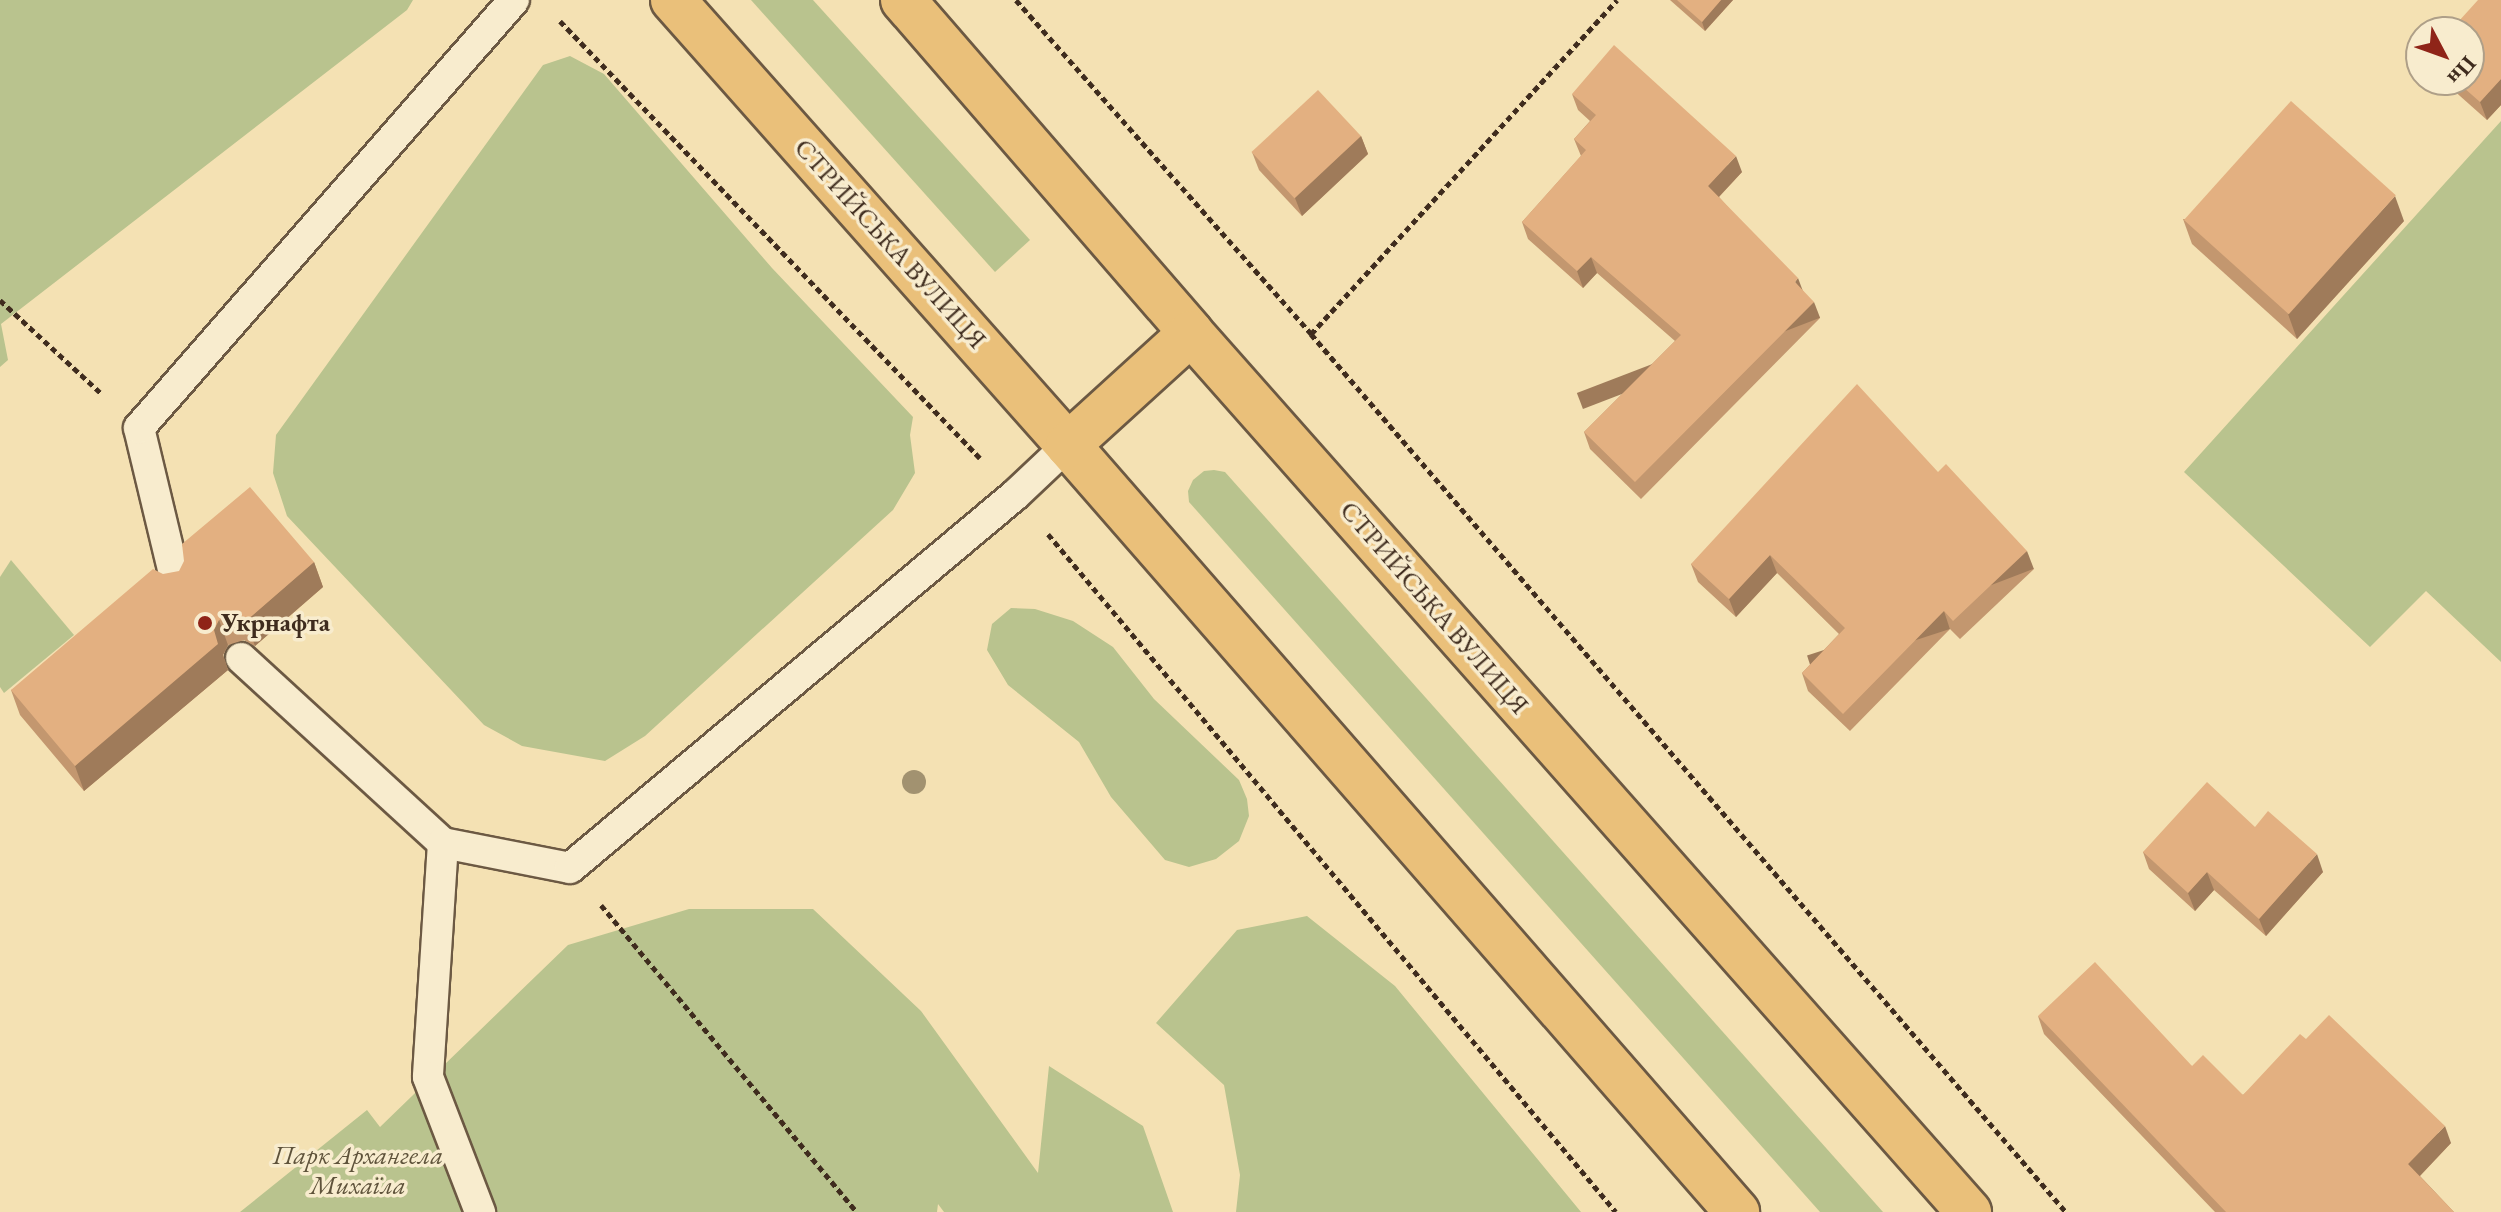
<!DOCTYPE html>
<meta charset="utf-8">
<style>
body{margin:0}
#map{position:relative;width:2501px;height:1212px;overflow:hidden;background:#f4e1b3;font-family:"EB Garamond",serif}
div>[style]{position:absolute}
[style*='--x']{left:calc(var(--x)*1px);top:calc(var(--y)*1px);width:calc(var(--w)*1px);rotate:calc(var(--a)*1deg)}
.green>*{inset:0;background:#b9c38e}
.path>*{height:5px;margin-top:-2.5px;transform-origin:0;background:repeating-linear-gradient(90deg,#3f2c1e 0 6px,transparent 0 10px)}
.roads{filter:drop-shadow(2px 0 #6c5943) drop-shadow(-2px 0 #6c5943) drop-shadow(0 2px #6c5943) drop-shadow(0 -2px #6c5943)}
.service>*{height:30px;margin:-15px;padding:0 15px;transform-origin:15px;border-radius:15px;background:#f8ecce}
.primary>*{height:44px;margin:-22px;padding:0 22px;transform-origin:22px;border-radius:22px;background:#eac07a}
.trees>*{width:24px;height:24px;margin:-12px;border-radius:50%;background:#a29270}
.wall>*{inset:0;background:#c3976f}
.shaded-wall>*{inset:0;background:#9f7b5a;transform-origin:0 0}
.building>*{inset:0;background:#e3b081;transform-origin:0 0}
.dots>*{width:22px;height:22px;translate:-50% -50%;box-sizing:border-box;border:4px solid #f8ecce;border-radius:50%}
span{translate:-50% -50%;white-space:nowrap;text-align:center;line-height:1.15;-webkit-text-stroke:7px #f8ecce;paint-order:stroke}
.street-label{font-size:26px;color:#3f2c1e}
.poi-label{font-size:26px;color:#3f2c1e;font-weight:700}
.left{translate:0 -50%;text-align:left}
.park-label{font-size:26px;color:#5e523a;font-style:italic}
.north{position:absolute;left:2405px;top:16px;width:80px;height:80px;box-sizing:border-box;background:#f8ecce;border:2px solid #ae9f88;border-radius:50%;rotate:131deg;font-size:22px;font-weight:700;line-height:32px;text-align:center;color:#3f2c1e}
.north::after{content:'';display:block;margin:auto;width:28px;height:36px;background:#8f2418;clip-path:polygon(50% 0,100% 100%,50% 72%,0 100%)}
</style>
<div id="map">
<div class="green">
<i style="clip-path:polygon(0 0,413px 0,407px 10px,1px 324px,8px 360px,0 367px)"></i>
<i style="clip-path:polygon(751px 0,813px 0,1030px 240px,995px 272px)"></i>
<i style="clip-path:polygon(570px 56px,604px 74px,772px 268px,913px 417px,910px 435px,915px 473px,893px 510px,645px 736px,605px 761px,522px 746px,484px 725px,287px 516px,273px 473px,276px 435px,543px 65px)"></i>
<i style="clip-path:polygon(2501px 121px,2501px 662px,2426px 591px,2370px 647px,2184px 472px)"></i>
<i style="clip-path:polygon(1214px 470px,1225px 472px,1883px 1212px,1820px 1212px,1189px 502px,1188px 491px,1193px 480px,1204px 471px)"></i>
<i style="clip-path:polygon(11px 560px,74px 635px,4px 693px,0 687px,0 577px)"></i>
<i style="clip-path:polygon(1011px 608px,1035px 609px,1073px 621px,1113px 647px,1154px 699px,1239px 780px,1247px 799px,1249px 816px,1239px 841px,1216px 859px,1189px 867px,1165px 860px,1111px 797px,1079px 742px,1008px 685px,987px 650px,992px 624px)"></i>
<i style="clip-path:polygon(689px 909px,813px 909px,921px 1011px,1038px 1173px,1049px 1066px,1143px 1126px,1173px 1212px,944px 1212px,938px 1204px,937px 1212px,240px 1212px,367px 1110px,380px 1127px,568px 945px)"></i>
<i style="clip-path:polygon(1307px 916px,1395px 986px,1581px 1212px,1236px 1212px,1240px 1175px,1224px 1085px,1156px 1023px,1237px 930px)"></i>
</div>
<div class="path">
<i style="--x:1016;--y:0;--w:446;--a:48.5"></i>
<i style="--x:1311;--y:334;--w:1158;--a:49.31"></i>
<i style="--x:560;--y:21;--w:606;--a:46.14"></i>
<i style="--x:0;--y:300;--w:139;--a:42.7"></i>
<i style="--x:1311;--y:334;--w:453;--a:-47.5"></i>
<i style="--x:1048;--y:534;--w:884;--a:50.05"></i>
<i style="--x:601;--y:905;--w:400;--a:50.2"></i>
</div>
<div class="roads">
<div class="service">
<i style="--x:176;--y:582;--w:158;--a:-103.5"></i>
<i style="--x:139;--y:428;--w:569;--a:-48.78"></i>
<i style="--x:241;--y:658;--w:274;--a:42.5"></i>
<i style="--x:443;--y:843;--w:129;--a:11.1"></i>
<i style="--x:570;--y:868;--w:581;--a:-39.97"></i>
<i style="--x:1015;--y:495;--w:73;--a:-43.3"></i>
<i style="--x:443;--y:843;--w:234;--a:93.7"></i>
<i style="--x:428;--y:1077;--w:145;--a:68.9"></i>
</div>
<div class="primary">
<i style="--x:673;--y:0;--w:595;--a:48.41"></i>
<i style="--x:1068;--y:445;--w:1018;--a:48.9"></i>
<i style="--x:903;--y:0;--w:440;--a:49.1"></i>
<i style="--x:1191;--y:333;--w:1174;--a:48.49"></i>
<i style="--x:1068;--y:445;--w:166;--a:-42.3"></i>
</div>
</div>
<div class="trees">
<i style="left:914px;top:782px"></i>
</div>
<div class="wall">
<i style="clip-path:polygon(1670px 0,1733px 0,1705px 31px)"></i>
<i style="clip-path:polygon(2501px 0,2501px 105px,2487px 120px,2442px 80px,2469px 80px)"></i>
<i style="clip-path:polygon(1572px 94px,1742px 172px,1719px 197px,1803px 291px,1820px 318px,1641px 499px,1590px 449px,1584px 432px,1675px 341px,1597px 273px,1583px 288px,1528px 239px,1522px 222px,1581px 156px,1574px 139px,1590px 121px,1578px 110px)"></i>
<i style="clip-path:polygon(1361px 136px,1368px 154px,1302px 216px,1259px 170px,1252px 152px)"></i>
<i style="clip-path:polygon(2183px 219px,2404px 221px,2297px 339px,2192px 244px)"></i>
<i style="clip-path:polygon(1938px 472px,2034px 569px,1960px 639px,1950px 629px,1850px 731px,1808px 691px,1802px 673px,1839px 634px,1777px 573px,1736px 617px,1698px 582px,1691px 564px)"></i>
<i style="clip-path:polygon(314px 562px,323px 587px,255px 646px,244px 640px,228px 645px,223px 655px,228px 670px,84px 791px,20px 715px,11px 690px)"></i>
<i style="clip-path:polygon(2255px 827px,2323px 872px,2266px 936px,2214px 890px,2195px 911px,2149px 869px,2143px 852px)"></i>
<i style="clip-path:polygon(2038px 1016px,2192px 1066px,2243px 1095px,2306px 1039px,2451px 1143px,2420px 1176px,2454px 1212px,2215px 1212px,2044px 1034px)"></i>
</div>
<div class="shaded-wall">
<i style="clip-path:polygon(1721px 0,1733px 0,1705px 31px,1702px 22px)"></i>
<i style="clip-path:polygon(2501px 79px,2501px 105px,2487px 120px,2480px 102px)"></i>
<i style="clip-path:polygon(1361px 136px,1368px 154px,1302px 216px,1295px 198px)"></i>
<i style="clip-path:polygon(1736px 156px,1742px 172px,1714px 202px,1708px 186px)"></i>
<i style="clip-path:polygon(2395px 196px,2404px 221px,2297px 339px,2288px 314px)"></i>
<i style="clip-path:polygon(1591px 257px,1597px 273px,1583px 288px,1577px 271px)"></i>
<i style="clip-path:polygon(1798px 278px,1804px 294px,1795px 282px)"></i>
<i style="left:1814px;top:302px;width:17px;height:254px;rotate:69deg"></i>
<i style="left:2027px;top:551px;width:19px;height:102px;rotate:69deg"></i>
<i style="clip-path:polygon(1770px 555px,1777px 573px,1736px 617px,1729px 599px)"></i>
<i style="clip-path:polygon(314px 562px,323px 587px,255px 646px,246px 621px)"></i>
<i style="left:1944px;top:611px;width:19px;height:144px;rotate:72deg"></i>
<i style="clip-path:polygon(219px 620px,228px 645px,223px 655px,228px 670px,84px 791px,75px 766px)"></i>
<i style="clip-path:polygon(2317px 854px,2323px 872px,2266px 936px,2259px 919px)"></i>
<i style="clip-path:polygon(2207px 872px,2214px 890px,2195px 911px,2188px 893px)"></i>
<i style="clip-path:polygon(2445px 1126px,2451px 1143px,2415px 1181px,2408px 1164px)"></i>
</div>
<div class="building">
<i style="clip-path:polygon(1677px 0,1721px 0,1702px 22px)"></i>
<i style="clip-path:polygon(2478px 0,2501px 0,2501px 79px,2480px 102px,2455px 80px,2469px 80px,2469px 32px,2449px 32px)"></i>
<i style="clip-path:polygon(1614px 45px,1736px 156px,1708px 186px,1798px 278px,1795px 282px,1814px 302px,1635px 482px,1584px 432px,1681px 335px,1591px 257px,1577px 271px,1522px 222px,1586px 150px,1574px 139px,1596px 115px,1572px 94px)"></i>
<i style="left:1318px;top:90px;width:63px;height:91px;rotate:47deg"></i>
<i style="left:2291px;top:101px;width:141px;height:160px;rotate:42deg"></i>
<i style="clip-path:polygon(1857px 384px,1938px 472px,1946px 464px,2027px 551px,1953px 621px,1944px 611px,1843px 714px,1802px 673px,1845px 628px,1770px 555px,1729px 599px,1691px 564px)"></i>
<i style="clip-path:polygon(250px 487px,314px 562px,246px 621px,235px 615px,219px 620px,214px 630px,218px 644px,75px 766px,11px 690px,153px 569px,163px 574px,179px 571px,184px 561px,182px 544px)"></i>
<i style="clip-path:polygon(2207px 782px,2255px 827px,2268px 811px,2317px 854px,2259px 919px,2207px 872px,2188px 893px,2143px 852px)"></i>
<i style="clip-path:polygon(2095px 962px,2192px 1066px,2203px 1055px,2243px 1095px,2300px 1034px,2306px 1039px,2329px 1015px,2445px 1126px,2408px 1164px,2454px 1212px,2226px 1212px,2038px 1016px)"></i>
</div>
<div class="dots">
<i style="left:205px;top:623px;background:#8f2418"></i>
</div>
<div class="street-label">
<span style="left:890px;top:244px;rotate:48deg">СТРИЙСЬКА ВУЛИЦЯ</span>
<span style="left:1434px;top:608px;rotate:49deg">СТРИЙСЬКА ВУЛИЦЯ</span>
</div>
<div class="poi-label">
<span class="left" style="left:221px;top:623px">Укрнафта</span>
</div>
<div class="park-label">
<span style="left:358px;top:1171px">Парк Архангела<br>Михаїла</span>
</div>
<div class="north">Пн</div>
</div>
